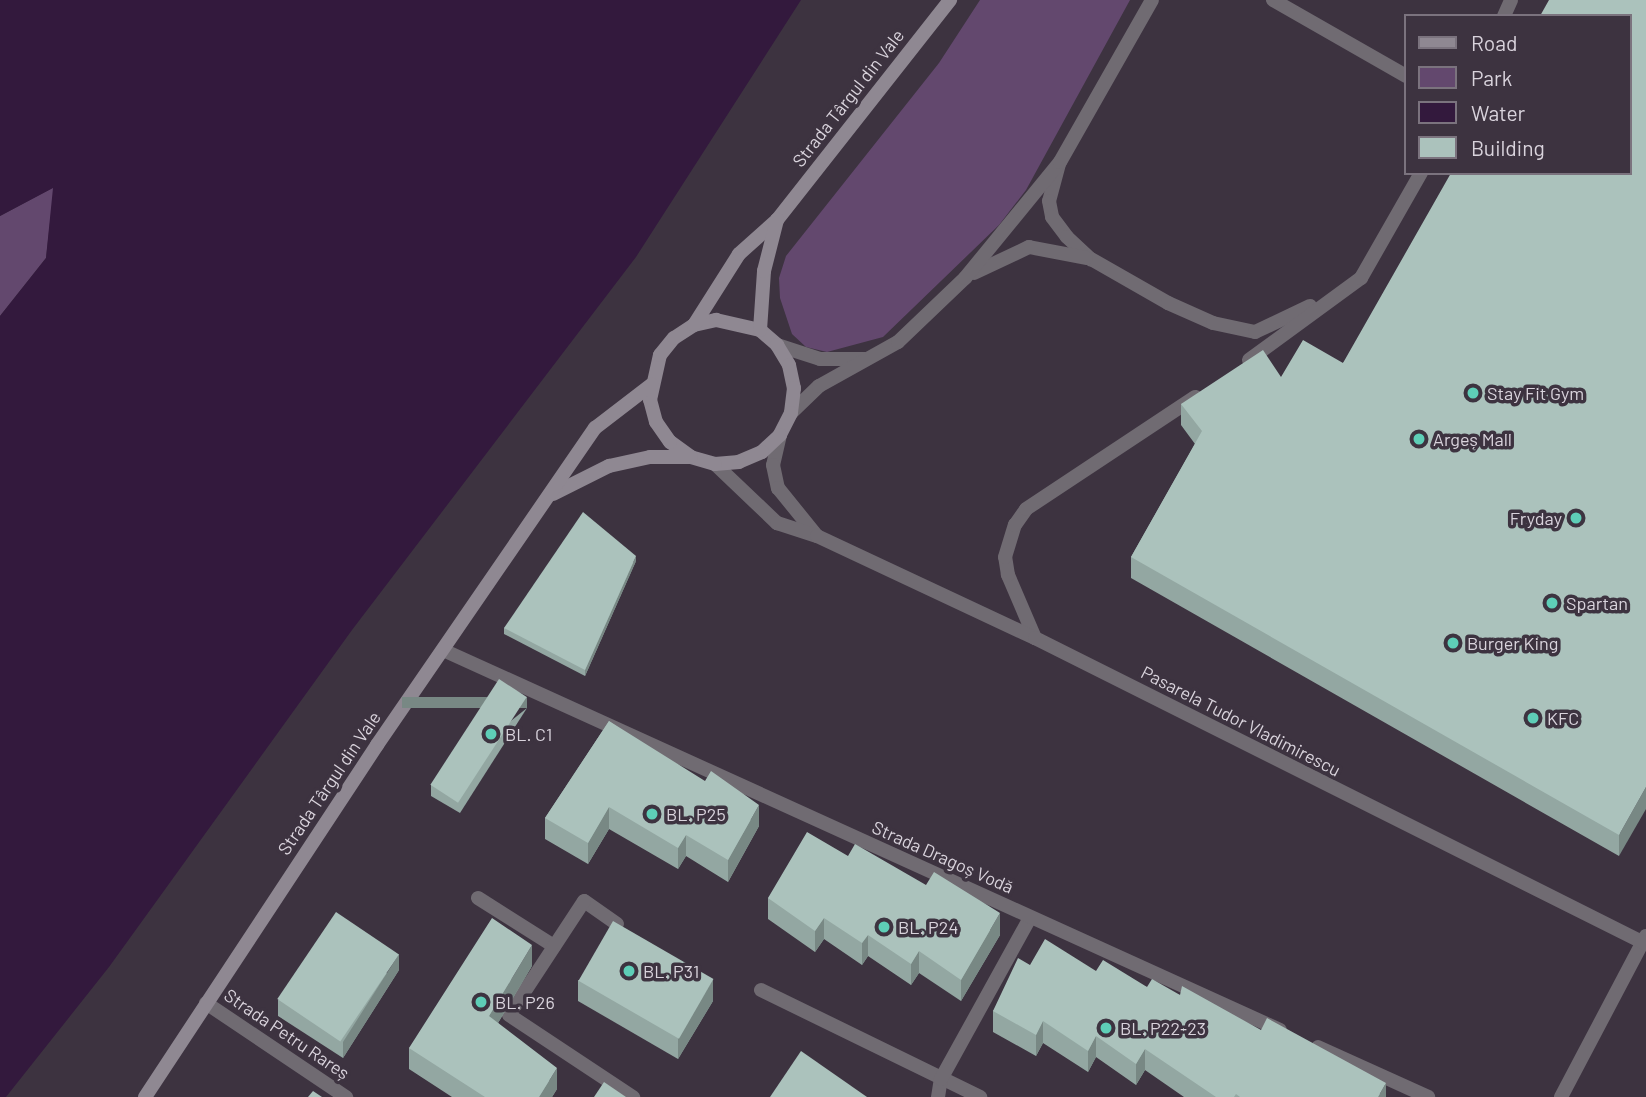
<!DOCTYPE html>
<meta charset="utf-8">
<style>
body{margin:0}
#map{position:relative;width:1646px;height:1097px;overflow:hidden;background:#3d3340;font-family:Barlow,sans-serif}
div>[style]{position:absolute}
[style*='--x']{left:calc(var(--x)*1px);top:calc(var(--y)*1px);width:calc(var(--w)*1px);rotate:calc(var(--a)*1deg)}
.green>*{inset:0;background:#63486e}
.water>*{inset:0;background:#33193d}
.lane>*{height:14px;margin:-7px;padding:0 7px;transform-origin:7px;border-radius:7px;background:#706b72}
.street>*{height:14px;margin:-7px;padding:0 7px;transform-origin:7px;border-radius:7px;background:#706b72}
.secondary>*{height:14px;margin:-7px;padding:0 7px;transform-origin:7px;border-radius:7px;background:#8f8892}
.wall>*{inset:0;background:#93a7a2}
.shaded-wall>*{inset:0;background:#788884;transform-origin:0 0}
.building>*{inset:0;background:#abc2bc;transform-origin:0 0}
.dots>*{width:19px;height:19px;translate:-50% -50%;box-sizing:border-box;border:4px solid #3d3340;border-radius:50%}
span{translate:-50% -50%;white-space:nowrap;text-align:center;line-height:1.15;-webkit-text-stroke:7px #3d3340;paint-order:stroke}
.street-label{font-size:18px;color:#d9d3dc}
.poi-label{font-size:18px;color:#d9d3dc}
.left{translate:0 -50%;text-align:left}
.right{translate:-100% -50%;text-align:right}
.legend{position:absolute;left:1404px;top:14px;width:228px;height:161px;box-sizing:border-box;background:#3d3340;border:2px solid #7b737e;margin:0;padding:9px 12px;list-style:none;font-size:21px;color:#d9d3dc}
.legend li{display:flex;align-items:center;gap:14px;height:35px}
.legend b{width:35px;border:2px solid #7b737e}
</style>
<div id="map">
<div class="green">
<i style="clip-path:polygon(980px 0,1130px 0,1026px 190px,999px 225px,883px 337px,827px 352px,806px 347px,792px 334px,780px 298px,779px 278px,786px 256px,939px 63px)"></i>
<i style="clip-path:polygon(54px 187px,46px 258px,0 316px,0 216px)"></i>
</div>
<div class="water">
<i style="clip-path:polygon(0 0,801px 0,636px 257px,352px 630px,109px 967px,6px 1097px,0 1097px,0 316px,46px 258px,53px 188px,0 216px)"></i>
</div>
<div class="lane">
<i style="--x:1273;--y:0;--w:153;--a:29.7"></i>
<i style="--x:1504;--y:16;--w:17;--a:-66"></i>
<i style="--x:1059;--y:164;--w:38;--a:105"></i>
<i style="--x:1049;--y:201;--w:16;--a:79"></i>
<i style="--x:1052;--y:217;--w:25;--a:53"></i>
<i style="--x:1067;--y:237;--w:33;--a:43"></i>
<i style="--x:1091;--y:259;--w:89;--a:29.7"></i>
<i style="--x:1168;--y:303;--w:49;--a:24"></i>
<i style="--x:1213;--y:323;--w:43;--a:12.1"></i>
<i style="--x:1255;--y:332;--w:61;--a:-25.3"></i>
<i style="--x:974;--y:273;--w:61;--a:-25.3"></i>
<i style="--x:1029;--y:247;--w:58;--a:10.9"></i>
<i style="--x:777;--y:345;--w:45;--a:18"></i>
<i style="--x:820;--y:359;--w:45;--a:0"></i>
<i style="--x:1249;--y:360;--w:139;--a:-36.2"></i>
<i style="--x:1361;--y:278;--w:121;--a:-60.3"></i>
<i style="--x:791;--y:413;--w:39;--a:-44"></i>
<i style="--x:819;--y:386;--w:90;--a:-29.1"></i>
<i style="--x:898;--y:342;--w:93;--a:-43.7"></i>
<i style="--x:965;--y:278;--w:150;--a:-50.7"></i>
<i style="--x:1060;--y:162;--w:186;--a:-60.4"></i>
<i style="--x:1035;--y:638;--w:69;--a:-113.2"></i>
<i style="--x:1008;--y:575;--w:18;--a:-99"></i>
<i style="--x:1005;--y:557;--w:34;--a:-73"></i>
<i style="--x:1015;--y:525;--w:19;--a:-55"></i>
<i style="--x:1026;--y:509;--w:203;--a:-33.5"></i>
<i style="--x:478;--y:898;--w:90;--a:32.3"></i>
<i style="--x:617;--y:924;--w:40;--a:-145.1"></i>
<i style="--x:584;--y:901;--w:136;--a:123.3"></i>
<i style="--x:509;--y:1015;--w:149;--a:33.5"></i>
<i style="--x:761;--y:990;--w:244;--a:26"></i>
<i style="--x:938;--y:1097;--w:18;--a:-81"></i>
<i style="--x:941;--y:1079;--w:184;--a:-61.1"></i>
<i style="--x:1561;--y:1097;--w:182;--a:-62.2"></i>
</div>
<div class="street">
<i style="--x:780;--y:435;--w:31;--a:103"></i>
<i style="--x:773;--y:465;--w:24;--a:78"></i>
<i style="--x:778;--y:488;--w:60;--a:51"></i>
<i style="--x:715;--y:464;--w:86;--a:43.6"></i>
<i style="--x:777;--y:523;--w:42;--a:18"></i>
<i style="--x:817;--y:536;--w:241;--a:25.1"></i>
<i style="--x:1035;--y:638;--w:683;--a:26.6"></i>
<i style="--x:443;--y:650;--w:919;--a:24.42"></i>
<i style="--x:206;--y:1003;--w:169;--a:33.9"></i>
<i style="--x:1318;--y:1047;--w:121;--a:24.4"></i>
</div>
<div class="secondary">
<i style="--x:694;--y:325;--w:23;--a:-13"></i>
<i style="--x:716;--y:320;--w:45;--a:12.8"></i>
<i style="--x:760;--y:330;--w:23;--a:41"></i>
<i style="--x:777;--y:345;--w:23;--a:59"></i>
<i style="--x:789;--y:365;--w:24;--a:78"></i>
<i style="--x:794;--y:388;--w:25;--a:97"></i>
<i style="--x:791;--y:413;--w:25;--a:117"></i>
<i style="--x:780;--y:435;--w:25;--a:137"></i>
<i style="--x:762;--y:452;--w:25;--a:157"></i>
<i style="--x:739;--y:462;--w:24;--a:175"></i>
<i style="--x:715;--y:464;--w:25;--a:-164"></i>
<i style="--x:691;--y:457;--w:26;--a:-144"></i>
<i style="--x:670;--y:442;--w:24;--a:-125"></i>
<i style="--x:656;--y:422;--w:23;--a:-105"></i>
<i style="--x:650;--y:400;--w:46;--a:-77.5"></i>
<i style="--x:660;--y:355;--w:22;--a:-51"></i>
<i style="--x:674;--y:338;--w:24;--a:-33"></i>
<i style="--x:694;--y:325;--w:84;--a:-57.6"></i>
<i style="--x:739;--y:254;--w:51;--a:-41.8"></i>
<i style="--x:777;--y:220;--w:280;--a:-51.8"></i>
<i style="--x:760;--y:330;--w:59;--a:-86.1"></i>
<i style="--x:764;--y:271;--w:53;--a:-75.7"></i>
<i style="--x:553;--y:494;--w:63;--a:-26.6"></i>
<i style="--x:609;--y:466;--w:42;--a:-12.4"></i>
<i style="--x:650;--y:457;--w:41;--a:0"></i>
<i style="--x:145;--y:1097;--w:422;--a:-56.6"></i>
<i style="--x:377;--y:745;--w:385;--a:-55.5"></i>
<i style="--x:595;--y:428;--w:71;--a:-37.5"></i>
</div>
<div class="wall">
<i style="clip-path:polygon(1646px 0,1619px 856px,1131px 578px,1131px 557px,1195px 444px,1181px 425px,1181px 404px,1281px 377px,1343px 363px)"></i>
<i style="clip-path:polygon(636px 561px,585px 676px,504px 634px,504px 628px)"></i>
<i style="clip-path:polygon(527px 708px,460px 813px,431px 796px,431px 785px)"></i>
<i style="clip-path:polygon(609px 721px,759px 826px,728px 882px,686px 856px,678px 869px,609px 829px,588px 864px,545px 839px,545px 818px)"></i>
<i style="clip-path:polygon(848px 856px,1000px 935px,961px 1001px,919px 973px,911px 985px,868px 956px,862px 965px,824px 939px,815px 952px,768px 919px,768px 898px)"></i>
<i style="clip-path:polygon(1030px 965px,1096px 971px,1147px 987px,1180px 995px,1386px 1097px,1184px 1097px,1145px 1070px,1136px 1085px,1096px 1057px,1088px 1072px,1043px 1043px,1036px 1056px,993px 1032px,993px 1011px)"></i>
<i style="clip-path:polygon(532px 966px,498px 1023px,557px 1089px,552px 1097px,452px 1097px,409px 1069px,409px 1048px)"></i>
<i style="clip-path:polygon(399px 970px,343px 1058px,278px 1016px,278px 1000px)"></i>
<i style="clip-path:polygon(578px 980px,713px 1001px,678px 1059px,578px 1001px)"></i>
</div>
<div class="shaded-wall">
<i style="clip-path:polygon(636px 556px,636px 561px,585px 676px,585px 670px)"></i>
<i style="left:527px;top:697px;width:11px;height:125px;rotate:90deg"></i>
<i style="clip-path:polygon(1646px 787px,1646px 809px,1619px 856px,1619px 835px)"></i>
<i style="clip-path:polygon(759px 805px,759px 826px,728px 882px,728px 860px)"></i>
<i style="clip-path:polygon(609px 807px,609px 829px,588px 864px,588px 843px)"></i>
<i style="clip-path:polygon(686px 835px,686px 856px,678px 869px,678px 848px)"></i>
<i style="clip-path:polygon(1000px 913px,1000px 935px,961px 1001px,961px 980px)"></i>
<i style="clip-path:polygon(824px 918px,824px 939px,815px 952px,815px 931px)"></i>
<i style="clip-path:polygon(868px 935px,868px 956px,862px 965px,862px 943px)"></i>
<i style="clip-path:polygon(532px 945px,532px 966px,489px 1038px,489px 1016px)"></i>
<i style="clip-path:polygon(919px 951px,919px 973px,911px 985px,911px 964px)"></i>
<i style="clip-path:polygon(399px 954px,399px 970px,343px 1058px,343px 1042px)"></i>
<i style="clip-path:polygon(713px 979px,713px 1001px,678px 1059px,678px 1038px)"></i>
<i style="clip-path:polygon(1043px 1021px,1043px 1043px,1036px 1056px,1036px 1035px)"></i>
<i style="clip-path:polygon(1096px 1036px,1096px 1057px,1088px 1072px,1088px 1051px)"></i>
<i style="clip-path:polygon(1145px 1049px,1145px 1070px,1136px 1085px,1136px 1064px)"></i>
<i style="clip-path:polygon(557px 1068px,557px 1089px,552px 1097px,539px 1097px)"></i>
<i style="clip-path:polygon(1386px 1083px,1386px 1097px,1378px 1097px)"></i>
</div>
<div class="building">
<i style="clip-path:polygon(1549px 0,1646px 0,1646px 787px,1619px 835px,1131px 557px,1202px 431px,1181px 404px,1263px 350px,1281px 377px,1303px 340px,1343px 363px,1451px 173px,1630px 173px,1630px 16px,1540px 16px)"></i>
<i style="clip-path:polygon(583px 512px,636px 556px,585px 670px,504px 628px)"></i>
<i style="left:499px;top:679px;width:33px;height:126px;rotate:33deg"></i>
<i style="clip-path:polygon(609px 721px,705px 781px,711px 771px,759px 805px,728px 860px,686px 835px,678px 848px,609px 807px,588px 843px,545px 818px)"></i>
<i style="clip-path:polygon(807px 832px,848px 856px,855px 844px,926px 885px,934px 872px,1000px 913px,961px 980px,919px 951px,911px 964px,868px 935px,862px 943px,824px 918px,815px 931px,768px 898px)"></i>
<i style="left:336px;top:912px;width:76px;height:105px;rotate:34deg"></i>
<i style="clip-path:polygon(492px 918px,532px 945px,489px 1016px,557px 1068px,539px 1097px,485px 1097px,409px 1048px)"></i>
<i style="left:613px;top:921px;width:116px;height:69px;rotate:30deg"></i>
<i style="clip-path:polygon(1045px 939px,1096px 971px,1103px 960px,1147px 987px,1152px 979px,1180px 995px,1182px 986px,1261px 1030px,1267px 1018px,1386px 1083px,1378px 1097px,1240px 1097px,1236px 1094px,1234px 1097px,1216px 1097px,1145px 1049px,1136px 1064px,1096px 1036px,1088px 1051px,1043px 1021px,1036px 1035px,993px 1011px,1018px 958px,1030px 965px)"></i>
<i style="clip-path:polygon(801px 1051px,867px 1097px,770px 1097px)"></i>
<i style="clip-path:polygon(604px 1082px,626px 1097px,594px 1097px)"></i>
<i style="clip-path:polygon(313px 1091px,322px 1097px,308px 1097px)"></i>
</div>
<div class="dots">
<i style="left:1473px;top:393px;background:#5eceb7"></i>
<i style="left:1419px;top:439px;background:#5eceb7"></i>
<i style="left:1576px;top:518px;background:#5eceb7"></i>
<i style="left:1552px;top:603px;background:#5eceb7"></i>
<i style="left:1453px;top:643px;background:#5eceb7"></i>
<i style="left:1533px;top:718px;background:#5eceb7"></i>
<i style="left:491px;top:734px;background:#5eceb7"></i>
<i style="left:652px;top:814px;background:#5eceb7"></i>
<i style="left:884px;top:927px;background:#5eceb7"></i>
<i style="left:629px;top:971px;background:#5eceb7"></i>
<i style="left:481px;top:1002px;background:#5eceb7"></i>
<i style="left:1106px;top:1028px;background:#5eceb7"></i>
</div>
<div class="street-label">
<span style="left:848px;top:98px;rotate:-52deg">Strada Târgul din Vale</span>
<span style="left:1241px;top:721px;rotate:27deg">Pasarela Tudor Vladimirescu</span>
<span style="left:329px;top:783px;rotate:-56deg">Strada Târgul din Vale</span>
<span style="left:943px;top:857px;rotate:24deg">Strada Dragoș Vodă</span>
<span style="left:287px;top:1034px;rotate:34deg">Strada Petru Rareș</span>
</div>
<div class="poi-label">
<span class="left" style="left:1487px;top:393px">Stay Fit Gym</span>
<span class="left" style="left:1433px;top:439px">Argeș Mall</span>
<span class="right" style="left:1562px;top:518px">Fryday</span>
<span class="left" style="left:1566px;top:603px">Spartan</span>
<span class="left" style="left:1467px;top:643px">Burger King</span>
<span class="left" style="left:1547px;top:718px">KFC</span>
<span class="left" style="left:505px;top:734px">BL. C1</span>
<span class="left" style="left:666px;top:814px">BL. P25</span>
<span class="left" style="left:898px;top:927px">BL. P24</span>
<span class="left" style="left:643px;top:971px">BL. P31</span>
<span class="left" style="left:495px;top:1002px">BL. P26</span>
<span class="left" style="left:1120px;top:1028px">BL. P22-23</span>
</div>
<ul class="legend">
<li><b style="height:9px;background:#8f8892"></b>Road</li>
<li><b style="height:19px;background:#63486e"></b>Park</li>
<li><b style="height:19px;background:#33193d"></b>Water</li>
<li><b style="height:19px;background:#abc2bc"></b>Building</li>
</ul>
</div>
